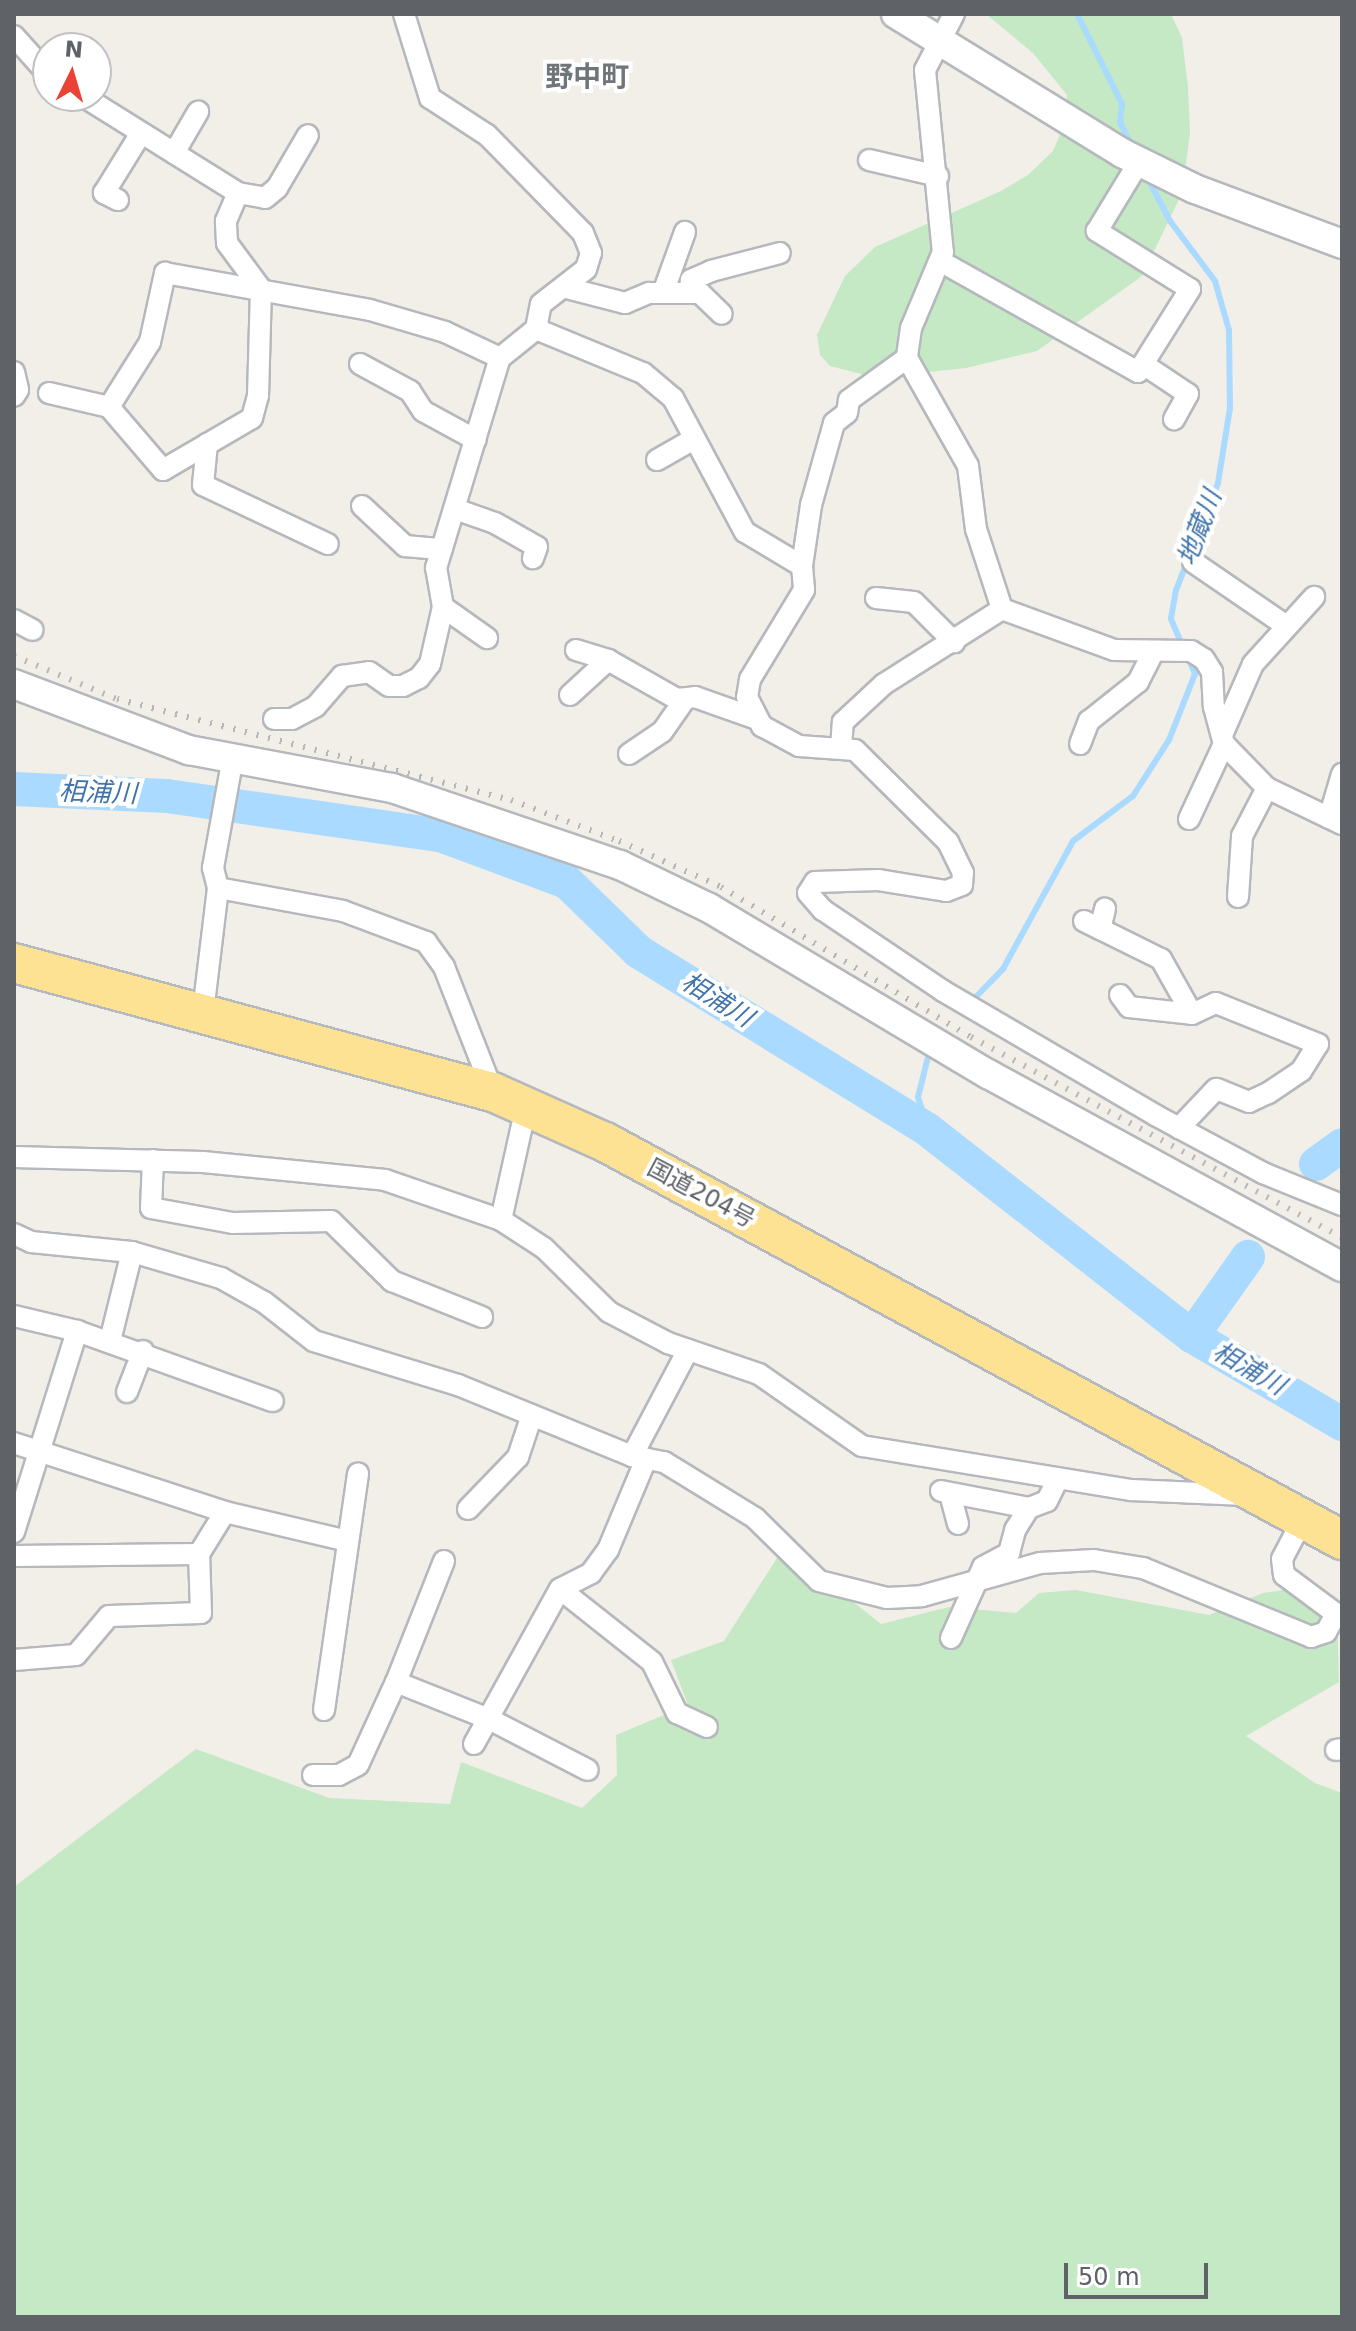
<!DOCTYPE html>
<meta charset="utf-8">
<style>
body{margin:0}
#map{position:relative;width:1356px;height:2331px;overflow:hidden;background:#f1efe8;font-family:"DejaVu Sans","Noto Sans JP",sans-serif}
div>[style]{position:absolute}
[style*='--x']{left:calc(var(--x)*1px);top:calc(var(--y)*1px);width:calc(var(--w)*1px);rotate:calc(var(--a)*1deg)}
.green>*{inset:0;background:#c5e8c5}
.stream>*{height:6px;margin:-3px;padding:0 3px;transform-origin:3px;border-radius:3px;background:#aadaff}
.river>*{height:34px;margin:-17px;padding:0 17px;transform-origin:17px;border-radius:17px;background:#aadaff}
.roads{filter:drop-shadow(2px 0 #b5b8bc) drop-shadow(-2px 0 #b5b8bc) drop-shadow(0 2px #b5b8bc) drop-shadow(0 -2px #b5b8bc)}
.street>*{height:20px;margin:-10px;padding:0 10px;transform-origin:10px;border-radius:10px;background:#fff}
.secondary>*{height:28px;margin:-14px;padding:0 14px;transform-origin:14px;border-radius:14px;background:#fff}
.highway>*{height:38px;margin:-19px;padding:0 19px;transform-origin:19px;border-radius:19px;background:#fde293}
.rail>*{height:6px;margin-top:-3px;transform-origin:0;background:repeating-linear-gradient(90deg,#b6b7b8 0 2px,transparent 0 12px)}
span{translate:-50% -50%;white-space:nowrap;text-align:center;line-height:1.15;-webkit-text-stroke:8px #fff;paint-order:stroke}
.street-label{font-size:24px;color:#5f6368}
.water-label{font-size:26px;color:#4174aa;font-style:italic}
.quarter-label{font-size:28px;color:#70757a;font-weight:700}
.frame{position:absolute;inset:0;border:16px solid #5f6368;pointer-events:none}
.north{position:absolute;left:32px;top:32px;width:80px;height:80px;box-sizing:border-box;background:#fff;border:2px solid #bfc1c3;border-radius:50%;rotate:5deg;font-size:22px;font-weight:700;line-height:32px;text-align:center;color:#5f6368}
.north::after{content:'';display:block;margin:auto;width:28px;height:36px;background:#ea4335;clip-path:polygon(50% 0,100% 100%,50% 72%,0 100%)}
.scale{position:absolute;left:1064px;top:2263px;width:144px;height:36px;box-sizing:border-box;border:4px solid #5f6368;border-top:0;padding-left:10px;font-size:24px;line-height:28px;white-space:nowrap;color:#5f6368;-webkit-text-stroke:6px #fff;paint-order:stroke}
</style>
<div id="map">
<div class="green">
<i style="clip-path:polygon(986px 14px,1171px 14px,1182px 38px,1188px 87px,1190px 133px,1182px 193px,1142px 276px,1037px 351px,966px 368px,900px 375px,865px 375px,830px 366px,820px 355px,817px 335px,845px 276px,875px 247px,1001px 191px,1028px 175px,1053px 151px,1066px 121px,1067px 95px,1033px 53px)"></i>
<i style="clip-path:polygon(784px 1547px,881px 1624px,949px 1607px,1016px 1613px,1039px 1593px,1076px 1590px,1209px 1615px,1263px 1593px,1305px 1587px,1337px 1615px,1339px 1682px,1246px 1736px,1315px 1783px,1342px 1793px,1342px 2317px,14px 2317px,14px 1887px,196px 1749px,329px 1798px,450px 1804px,461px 1762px,582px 1808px,617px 1775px,616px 1735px,688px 1705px,671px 1660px,724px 1641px)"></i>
</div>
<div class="stream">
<i style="--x:1077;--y:14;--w:101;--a:63.4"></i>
<i style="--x:1122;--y:104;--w:18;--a:96"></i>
<i style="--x:1120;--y:122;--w:25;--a:64"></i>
<i style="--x:1147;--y:177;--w:50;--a:62.4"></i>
<i style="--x:1170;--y:221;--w:75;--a:53.1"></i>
<i style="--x:1215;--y:281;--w:51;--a:74.1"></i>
<i style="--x:1229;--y:330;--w:78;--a:89.3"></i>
<i style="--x:1230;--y:408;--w:76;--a:99.1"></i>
<i style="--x:1218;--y:483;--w:115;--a:111.4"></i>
<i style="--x:1176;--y:590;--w:29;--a:100"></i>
<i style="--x:1171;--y:619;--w:30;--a:67"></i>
<i style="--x:972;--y:1001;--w:45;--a:-45.9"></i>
<i style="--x:1003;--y:969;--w:146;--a:-61.3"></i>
<i style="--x:1073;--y:841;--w:75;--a:-36.9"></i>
<i style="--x:1133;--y:796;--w:67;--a:-57.3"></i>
<i style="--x:1169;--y:740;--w:71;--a:-68.5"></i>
<i style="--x:1195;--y:674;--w:18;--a:-112"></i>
<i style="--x:928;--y:1057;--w:41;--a:104"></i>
<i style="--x:918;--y:1097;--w:34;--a:73"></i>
</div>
<div class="river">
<i style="--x:14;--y:789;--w:153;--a:2.6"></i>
<i style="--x:167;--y:796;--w:279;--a:8.2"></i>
<i style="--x:443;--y:836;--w:132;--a:20.4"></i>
<i style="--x:567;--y:882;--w:100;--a:44.2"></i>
<i style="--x:639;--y:952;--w:339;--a:31.6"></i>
<i style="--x:928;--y:1130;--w:335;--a:38"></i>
<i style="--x:1192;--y:1336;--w:174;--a:30.4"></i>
<i style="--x:1316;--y:1164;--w:32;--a:-36"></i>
<i style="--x:1192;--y:1336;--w:97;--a:-54.7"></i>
</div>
<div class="roads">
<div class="street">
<i style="--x:954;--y:14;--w:63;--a:117.4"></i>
<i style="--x:925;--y:70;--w:183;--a:84.4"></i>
<i style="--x:943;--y:252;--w:82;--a:112.8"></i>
<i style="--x:911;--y:328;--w:30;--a:98"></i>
<i style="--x:907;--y:358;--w:124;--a:60.5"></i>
<i style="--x:968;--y:466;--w:64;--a:82.8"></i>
<i style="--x:976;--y:529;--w:84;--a:72"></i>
<i style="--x:14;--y:36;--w:51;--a:48.2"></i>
<i style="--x:174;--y:153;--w:48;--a:-59.7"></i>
<i style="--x:869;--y:160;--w:71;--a:13.1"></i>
<i style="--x:238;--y:193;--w:27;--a:10"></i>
<i style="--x:265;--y:198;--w:16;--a:-40"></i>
<i style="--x:277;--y:188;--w:61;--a:-59.7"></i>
<i style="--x:118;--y:200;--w:16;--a:-153"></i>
<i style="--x:104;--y:193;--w:70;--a:-58.3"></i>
<i style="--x:940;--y:261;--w:227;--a:29.3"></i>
<i style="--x:1138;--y:372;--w:98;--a:-57.9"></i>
<i style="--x:1190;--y:289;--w:110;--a:-148.1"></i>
<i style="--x:1097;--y:231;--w:81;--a:-58.7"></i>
<i style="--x:563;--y:287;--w:64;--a:14.5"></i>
<i style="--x:625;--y:303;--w:26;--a:-23"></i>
<i style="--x:649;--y:293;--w:51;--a:0"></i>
<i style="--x:700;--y:293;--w:30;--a:44"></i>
<i style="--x:663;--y:293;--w:65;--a:-70.2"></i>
<i style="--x:690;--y:293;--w:13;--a:-86"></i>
<i style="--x:691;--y:280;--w:22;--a:-24"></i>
<i style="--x:711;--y:271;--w:71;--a:-14.6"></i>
<i style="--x:536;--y:329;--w:116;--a:22.4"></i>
<i style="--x:643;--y:373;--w:39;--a:40"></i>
<i style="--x:673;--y:398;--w:152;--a:61.8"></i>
<i style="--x:745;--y:532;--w:66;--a:30.8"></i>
<i style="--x:802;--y:566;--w:24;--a:85"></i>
<i style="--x:804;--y:590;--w:104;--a:121.2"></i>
<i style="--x:750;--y:679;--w:18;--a:99"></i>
<i style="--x:747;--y:697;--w:33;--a:63"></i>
<i style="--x:762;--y:726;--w:42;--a:28.4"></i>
<i style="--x:799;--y:746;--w:56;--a:4.1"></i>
<i style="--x:855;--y:750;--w:131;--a:44.7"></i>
<i style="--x:948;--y:842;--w:34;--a:64"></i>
<i style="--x:963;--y:873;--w:12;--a:95"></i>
<i style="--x:962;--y:885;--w:17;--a:159"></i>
<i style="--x:946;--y:891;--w:68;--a:-170.7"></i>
<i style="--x:879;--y:880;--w:64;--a:178.2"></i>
<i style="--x:815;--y:882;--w:13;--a:122"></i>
<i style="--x:808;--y:893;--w:23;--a:49"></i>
<i style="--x:823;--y:910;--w:145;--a:34"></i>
<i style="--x:943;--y:991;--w:246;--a:30.3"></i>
<i style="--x:1155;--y:1115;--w:123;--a:28.2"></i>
<i style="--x:1263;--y:1173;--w:85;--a:22.1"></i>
<i style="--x:360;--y:364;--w:57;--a:28.4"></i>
<i style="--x:410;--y:391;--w:24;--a:57"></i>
<i style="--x:423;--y:411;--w:60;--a:28.7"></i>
<i style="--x:1143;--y:364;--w:54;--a:33.7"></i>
<i style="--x:1188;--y:394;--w:29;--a:119"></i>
<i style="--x:14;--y:372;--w:18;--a:77"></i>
<i style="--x:18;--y:390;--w:7;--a:124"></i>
<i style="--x:49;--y:393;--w:62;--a:13.1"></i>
<i style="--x:109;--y:407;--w:83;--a:49.4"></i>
<i style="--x:163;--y:470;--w:103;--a:-30.3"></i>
<i style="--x:252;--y:418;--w:23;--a:-75"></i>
<i style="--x:258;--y:396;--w:107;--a:-88.4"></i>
<i style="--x:261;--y:289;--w:57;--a:-126.5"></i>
<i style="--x:227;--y:243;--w:22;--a:-93"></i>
<i style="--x:226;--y:221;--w:30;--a:-67"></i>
<i style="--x:238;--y:193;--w:183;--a:-148"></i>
<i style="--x:109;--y:407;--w:77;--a:-57.8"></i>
<i style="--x:150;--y:342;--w:71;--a:-77.7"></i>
<i style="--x:165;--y:273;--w:208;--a:10.2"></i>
<i style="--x:370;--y:310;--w:78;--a:16.3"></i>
<i style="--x:445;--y:332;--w:61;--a:25.3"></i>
<i style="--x:500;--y:358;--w:46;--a:-38.9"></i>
<i style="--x:536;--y:329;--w:25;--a:-79"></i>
<i style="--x:541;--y:304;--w:57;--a:-37.9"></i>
<i style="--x:586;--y:269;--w:17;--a:-73"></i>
<i style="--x:591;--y:253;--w:22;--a:-112"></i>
<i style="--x:583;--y:233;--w:137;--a:-134.4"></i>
<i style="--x:487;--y:135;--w:68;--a:-147"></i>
<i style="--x:430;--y:98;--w:88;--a:-107.2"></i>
<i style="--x:207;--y:444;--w:41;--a:95.6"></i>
<i style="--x:203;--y:485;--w:138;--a:25.3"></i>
<i style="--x:657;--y:460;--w:43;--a:-29.6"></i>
<i style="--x:362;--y:506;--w:59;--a:42.9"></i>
<i style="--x:405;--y:546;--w:37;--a:5"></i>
<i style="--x:455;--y:509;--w:42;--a:19.3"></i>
<i style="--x:495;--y:523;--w:48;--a:29.7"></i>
<i style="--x:537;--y:547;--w:12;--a:110"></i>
<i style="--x:1193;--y:562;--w:112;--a:34.4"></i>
<i style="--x:802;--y:566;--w:62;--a:-81.6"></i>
<i style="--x:811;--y:505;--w:85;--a:-74.3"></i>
<i style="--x:834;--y:423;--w:16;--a:-38"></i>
<i style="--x:847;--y:413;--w:13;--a:-81"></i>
<i style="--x:849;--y:400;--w:72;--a:-35.9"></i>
<i style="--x:876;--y:598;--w:38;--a:6"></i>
<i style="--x:914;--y:602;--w:57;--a:45"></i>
<i style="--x:443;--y:607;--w:54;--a:35.2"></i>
<i style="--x:1002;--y:609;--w:119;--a:20.1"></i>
<i style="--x:1114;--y:650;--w:77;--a:0.7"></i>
<i style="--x:1191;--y:651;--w:15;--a:32"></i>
<i style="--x:1204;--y:659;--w:15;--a:58"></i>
<i style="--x:1212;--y:672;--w:35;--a:87"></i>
<i style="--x:1214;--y:707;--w:38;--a:75"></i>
<i style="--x:1224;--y:744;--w:62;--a:45.7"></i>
<i style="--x:1267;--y:788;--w:83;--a:25.6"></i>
<i style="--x:14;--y:620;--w:21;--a:28"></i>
<i style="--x:576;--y:650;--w:34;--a:17"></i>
<i style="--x:608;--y:660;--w:79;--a:29.5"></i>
<i style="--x:677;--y:699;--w:18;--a:-6"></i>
<i style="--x:695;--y:697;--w:66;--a:19.5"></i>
<i style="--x:570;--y:695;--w:52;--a:-42.6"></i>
<i style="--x:274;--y:719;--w:18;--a:0"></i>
<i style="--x:292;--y:719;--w:27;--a:-28"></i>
<i style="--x:316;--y:706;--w:40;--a:-49"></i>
<i style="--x:342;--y:676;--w:27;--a:-8"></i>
<i style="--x:369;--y:672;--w:24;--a:35"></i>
<i style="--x:389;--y:686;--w:14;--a:0"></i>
<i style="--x:403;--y:686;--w:18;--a:-27"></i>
<i style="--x:419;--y:678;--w:18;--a:-52"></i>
<i style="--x:430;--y:664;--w:58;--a:-77.2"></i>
<i style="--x:443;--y:607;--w:40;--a:-100"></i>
<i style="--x:436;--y:568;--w:220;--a:-73.1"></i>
<i style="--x:1222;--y:735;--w:77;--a:-66.4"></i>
<i style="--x:1253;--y:664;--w:91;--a:-47.7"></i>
<i style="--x:1080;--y:744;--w:25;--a:-69"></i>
<i style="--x:1089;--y:721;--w:63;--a:-38.5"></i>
<i style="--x:1138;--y:682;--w:33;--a:-63"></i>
<i style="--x:841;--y:748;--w:26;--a:-86"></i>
<i style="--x:843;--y:722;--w:56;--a:-42.8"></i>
<i style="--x:884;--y:684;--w:140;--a:-32.4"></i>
<i style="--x:629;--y:754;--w:40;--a:-34"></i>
<i style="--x:662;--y:732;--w:40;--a:-55.1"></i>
<i style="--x:1329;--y:818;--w:46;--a:-73.5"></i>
<i style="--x:1189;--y:819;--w:83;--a:-65"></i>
<i style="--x:218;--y:888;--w:127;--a:10.4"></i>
<i style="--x:343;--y:911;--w:89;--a:20.5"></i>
<i style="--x:426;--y:942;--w:31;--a:54"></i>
<i style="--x:444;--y:967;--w:134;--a:68.6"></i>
<i style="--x:1238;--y:897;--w:61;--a:-86.2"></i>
<i style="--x:1242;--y:836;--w:54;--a:-62.5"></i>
<i style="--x:1084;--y:921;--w:86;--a:26.3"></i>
<i style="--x:1161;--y:959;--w:63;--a:60.6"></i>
<i style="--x:1192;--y:1014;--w:26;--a:-25"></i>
<i style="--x:1216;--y:1003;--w:110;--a:21.9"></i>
<i style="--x:1318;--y:1044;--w:32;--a:122"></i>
<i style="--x:1301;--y:1071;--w:40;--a:146"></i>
<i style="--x:1268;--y:1093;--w:21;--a:155"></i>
<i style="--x:1249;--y:1102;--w:35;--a:-158"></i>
<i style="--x:1216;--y:1089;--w:54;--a:133.5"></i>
<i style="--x:1100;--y:929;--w:21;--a:-76"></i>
<i style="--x:1120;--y:995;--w:15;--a:53"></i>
<i style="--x:1129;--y:1007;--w:63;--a:6.3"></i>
<i style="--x:203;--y:1012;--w:125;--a:-83.1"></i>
<i style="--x:218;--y:888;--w:21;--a:-104"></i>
<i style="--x:213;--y:868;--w:113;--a:-79.8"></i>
<i style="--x:14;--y:1157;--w:189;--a:1.5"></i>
<i style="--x:203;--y:1162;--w:183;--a:5.6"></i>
<i style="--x:385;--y:1180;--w:123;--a:19"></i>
<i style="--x:501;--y:1220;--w:51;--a:33.1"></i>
<i style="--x:544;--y:1248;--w:91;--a:44.6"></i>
<i style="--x:609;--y:1312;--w:67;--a:27.7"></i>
<i style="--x:668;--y:1343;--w:96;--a:18.8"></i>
<i style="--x:759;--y:1374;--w:126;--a:35"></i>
<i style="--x:862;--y:1446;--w:273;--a:9.3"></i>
<i style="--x:1131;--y:1490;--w:114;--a:2.5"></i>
<i style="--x:153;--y:1160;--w:48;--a:92.4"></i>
<i style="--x:151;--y:1208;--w:83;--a:10.4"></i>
<i style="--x:233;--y:1223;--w:98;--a:-1.2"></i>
<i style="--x:331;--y:1221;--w:86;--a:44.5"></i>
<i style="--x:392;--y:1281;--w:97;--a:21.8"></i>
<i style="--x:501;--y:1220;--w:116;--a:-77.5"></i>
<i style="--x:14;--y:1234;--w:19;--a:25"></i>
<i style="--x:31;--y:1242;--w:101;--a:5.7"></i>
<i style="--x:132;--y:1252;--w:92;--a:103.9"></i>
<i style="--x:132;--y:1252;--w:93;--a:16.3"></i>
<i style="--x:221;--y:1278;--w:49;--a:29.2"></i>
<i style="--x:264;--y:1302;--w:63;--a:38"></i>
<i style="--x:314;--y:1341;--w:151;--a:17"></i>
<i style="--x:458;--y:1385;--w:188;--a:22.2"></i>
<i style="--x:14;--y:1316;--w:65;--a:13.4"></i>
<i style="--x:688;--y:1350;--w:120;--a:117.8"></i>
<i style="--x:632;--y:1456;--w:33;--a:11"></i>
<i style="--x:664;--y:1462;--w:107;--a:31.6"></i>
<i style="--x:755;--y:1518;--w:90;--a:44.5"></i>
<i style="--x:819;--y:1581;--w:70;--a:14"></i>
<i style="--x:887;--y:1598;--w:35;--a:-3"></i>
<i style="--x:922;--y:1596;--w:123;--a:-15.6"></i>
<i style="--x:1040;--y:1563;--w:54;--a:-3.2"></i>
<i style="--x:1094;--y:1560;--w:50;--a:9.3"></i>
<i style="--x:1143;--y:1568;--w:182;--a:22.3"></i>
<i style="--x:1311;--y:1637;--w:16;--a:-18"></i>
<i style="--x:1326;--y:1632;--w:21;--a:-61"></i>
<i style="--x:127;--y:1392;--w:44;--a:-68.7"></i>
<i style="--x:14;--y:1443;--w:222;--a:18.1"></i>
<i style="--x:225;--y:1512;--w:126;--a:13.3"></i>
<i style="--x:941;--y:1491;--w:90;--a:10.9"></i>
<i style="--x:1029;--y:1508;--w:19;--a:-21"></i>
<i style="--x:1047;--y:1501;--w:25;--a:-64"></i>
<i style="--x:950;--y:1494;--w:31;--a:75"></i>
<i style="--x:468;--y:1509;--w:72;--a:-46.1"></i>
<i style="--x:518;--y:1457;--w:44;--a:-71.6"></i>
<i style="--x:1303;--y:1519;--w:45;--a:117.7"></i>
<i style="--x:1282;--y:1559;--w:16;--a:83"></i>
<i style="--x:1284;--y:1575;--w:72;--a:36.6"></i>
<i style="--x:14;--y:1532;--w:211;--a:-72.6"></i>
<i style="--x:77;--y:1331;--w:208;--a:19.7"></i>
<i style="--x:14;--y:1556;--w:185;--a:-0.6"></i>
<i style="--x:199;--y:1554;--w:49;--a:-58.2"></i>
<i style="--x:444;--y:1561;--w:130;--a:111.6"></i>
<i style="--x:396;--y:1682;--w:100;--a:21.7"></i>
<i style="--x:489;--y:1719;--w:111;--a:27.3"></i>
<i style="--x:560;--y:1589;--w:117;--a:38.4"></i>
<i style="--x:652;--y:1662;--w:57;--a:63.9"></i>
<i style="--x:677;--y:1713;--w:33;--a:25"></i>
<i style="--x:951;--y:1638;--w:78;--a:-65.7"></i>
<i style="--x:983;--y:1567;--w:30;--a:-28"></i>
<i style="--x:1009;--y:1553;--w:24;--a:-75"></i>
<i style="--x:1015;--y:1530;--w:26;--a:-58"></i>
<i style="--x:14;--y:1660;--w:62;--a:-4.6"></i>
<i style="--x:76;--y:1655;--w:51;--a:-49.8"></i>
<i style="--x:109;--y:1616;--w:92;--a:-1.9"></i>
<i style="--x:201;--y:1613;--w:59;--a:-91.9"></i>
<i style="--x:324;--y:1710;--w:239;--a:-81.8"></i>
<i style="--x:474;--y:1744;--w:177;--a:-61"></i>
<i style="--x:560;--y:1589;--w:35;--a:-27"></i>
<i style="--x:591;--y:1573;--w:29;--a:-54"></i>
<i style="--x:608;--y:1550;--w:99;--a:-67.3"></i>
<i style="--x:1336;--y:1750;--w:6;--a:-9"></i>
<i style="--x:313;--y:1775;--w:26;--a:0"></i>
<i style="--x:339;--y:1775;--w:21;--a:-28"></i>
<i style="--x:358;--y:1765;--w:91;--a:-65.4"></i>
</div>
<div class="secondary">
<i style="--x:896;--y:14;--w:265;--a:31.6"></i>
<i style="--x:1122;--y:153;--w:81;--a:26.3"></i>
<i style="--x:1195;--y:189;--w:157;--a:20.5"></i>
<i style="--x:14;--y:684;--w:187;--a:20.7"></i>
<i style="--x:189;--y:750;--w:207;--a:10.6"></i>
<i style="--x:392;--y:788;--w:241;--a:18.7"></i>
<i style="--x:620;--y:865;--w:99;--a:25.8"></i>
<i style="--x:709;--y:908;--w:325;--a:30.8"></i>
<i style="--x:988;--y:1074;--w:403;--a:28.6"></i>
</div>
<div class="highway">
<i style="--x:14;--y:963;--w:496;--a:15.1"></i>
<i style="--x:493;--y:1092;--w:123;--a:24.1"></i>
<i style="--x:605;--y:1142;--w:838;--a:28.37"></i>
</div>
</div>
<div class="rail">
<i style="--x:14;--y:656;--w:112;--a:22.7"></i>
<i style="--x:117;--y:699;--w:407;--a:14.4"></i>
<i style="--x:511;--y:800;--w:116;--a:20.8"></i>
<i style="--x:619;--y:841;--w:112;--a:24.3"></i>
<i style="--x:721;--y:887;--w:292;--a:31"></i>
<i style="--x:971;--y:1037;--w:422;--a:28.4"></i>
</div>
<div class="street-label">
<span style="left:701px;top:1194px;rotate:28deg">国道204号</span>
</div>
<div class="water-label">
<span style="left:1200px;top:528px;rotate:-69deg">地蔵川</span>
<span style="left:98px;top:793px;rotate:2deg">相浦川</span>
<span style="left:717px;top:1000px;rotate:32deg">相浦川</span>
<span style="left:1249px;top:1369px;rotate:30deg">相浦川</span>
</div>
<div class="quarter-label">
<span style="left:587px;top:77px">野中町</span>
</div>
<div class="frame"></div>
<div class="north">N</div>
<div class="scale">50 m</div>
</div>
